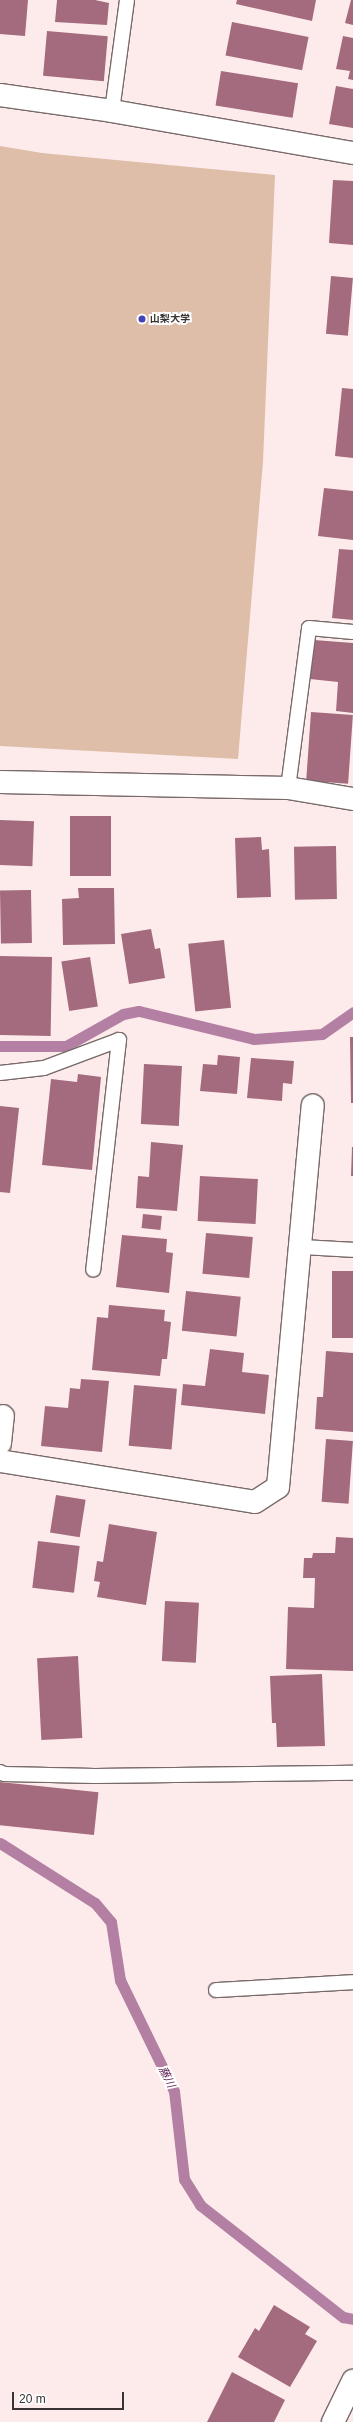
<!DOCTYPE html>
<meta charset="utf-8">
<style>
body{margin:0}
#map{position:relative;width:353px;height:2422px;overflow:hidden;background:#fdebeb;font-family:Helvetica,"Noto Sans JP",sans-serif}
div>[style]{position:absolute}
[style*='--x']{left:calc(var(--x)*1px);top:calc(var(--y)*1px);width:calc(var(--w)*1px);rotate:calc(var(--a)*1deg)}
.green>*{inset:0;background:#debea8}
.stream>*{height:11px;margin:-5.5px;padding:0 5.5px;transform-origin:5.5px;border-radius:5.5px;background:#b380a4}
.building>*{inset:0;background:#a46a7e;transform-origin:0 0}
.roads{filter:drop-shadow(1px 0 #796a6a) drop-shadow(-1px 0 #796a6a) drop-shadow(0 1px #796a6a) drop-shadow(0 -1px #796a6a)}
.lane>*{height:14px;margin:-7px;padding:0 7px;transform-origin:7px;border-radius:7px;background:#fff}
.street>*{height:22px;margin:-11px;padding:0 11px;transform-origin:11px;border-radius:11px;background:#fff}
.dots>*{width:11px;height:11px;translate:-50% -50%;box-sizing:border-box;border:2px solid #fff;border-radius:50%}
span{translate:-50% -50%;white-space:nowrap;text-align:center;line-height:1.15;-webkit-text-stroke:4px #fff;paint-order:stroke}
.poi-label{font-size:10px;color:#383232;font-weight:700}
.left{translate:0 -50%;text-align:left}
.water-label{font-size:11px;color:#5e2151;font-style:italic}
.scale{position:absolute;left:12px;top:2392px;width:112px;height:18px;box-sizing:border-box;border:2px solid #383232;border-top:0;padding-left:5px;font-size:12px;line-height:14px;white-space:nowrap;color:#383232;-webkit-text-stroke:3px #fff;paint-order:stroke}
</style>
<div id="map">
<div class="green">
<i style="clip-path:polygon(0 146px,42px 153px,275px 175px,263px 462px,238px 759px,0 746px)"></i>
</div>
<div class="stream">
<i style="--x:0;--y:1046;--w:66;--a:0"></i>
<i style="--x:66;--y:1046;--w:65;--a:-29.3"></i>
<i style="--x:123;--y:1014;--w:16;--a:-11"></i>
<i style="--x:139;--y:1011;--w:118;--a:13.7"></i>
<i style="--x:254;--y:1039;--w:68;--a:-4.2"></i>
<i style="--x:322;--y:1034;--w:38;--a:-35"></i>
<i style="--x:0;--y:1843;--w:112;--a:32.3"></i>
<i style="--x:95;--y:1903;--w:25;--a:50"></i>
<i style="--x:111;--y:1922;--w:59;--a:81.2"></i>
<i style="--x:120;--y:1980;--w:123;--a:64.1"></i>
<i style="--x:174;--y:2091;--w:89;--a:83.5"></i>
<i style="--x:184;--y:2179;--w:31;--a:58"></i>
<i style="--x:200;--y:2205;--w:182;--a:38.1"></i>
<i style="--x:343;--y:2317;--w:10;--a:11"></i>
</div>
<div class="building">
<i style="clip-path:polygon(0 0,28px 0,25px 36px,0 34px)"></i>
<i style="clip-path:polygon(57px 0,95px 0,109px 3px,107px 25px,55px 22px)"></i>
<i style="clip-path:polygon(237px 0,316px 0,312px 21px,236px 4px)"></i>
<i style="clip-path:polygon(351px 0,353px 0,353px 25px,345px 23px)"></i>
<i style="left:232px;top:22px;width:78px;height:34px;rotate:11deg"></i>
<i style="left:47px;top:31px;width:61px;height:45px;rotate:5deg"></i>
<i style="clip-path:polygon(343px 36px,353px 38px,353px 80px,348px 79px,350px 71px,336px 69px)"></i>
<i style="left:221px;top:71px;width:78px;height:35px;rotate:9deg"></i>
<i style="clip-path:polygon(336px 86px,353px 89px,353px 128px,329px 124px)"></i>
<i style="clip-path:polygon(333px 180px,353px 181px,353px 245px,329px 243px)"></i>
<i style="left:331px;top:276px;width:22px;height:58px;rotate:5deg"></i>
<i style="clip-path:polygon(342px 388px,353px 389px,353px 458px,335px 456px)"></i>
<i style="clip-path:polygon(324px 488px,353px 491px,353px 540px,318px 536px)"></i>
<i style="clip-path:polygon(339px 549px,353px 550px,353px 620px,332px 618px)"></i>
<i style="clip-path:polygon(314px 640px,353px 643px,353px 713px,336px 711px,338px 682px,310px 679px)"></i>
<i style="left:311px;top:712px;width:42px;height:69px;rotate:4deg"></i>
<i style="left:70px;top:816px;width:41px;height:60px"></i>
<i style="left:0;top:820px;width:34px;height:45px;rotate:2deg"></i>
<i style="clip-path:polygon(261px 837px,262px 850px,269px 849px,271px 897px,237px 898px,235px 838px)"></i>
<i style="left:336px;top:846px;width:53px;height:42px;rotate:89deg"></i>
<i style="clip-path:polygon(78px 888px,114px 888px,115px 944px,63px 945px,62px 899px,79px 898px)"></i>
<i style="left:31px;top:890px;width:53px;height:31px;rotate:89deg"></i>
<i style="clip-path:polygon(151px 929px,155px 949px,160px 948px,165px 978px,129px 984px,121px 934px)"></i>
<i style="left:224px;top:940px;width:68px;height:36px;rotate:84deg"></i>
<i style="left:52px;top:957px;width:79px;height:52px;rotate:91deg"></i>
<i style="left:90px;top:957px;width:50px;height:29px;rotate:81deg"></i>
<i style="clip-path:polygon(350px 1037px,353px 1037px,353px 1103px,351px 1103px)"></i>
<i style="clip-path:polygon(218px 1055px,240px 1057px,237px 1094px,200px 1091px,203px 1064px,217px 1065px)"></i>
<i style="clip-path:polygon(251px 1058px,294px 1061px,292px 1084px,283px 1083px,282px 1101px,247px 1098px)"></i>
<i style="left:144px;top:1064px;width:38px;height:60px;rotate:3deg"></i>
<i style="clip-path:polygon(78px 1074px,101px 1077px,92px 1170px,42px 1165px,51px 1079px,77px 1082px)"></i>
<i style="clip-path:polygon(0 1106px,19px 1108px,10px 1193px,0 1192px)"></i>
<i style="clip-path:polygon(151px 1142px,183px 1145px,177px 1211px,136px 1208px,138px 1176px,149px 1177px)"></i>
<i style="clip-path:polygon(352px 1147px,353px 1147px,353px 1176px,351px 1176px)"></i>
<i style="left:200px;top:1176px;width:58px;height:45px;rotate:3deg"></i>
<i style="left:143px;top:1214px;width:19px;height:14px;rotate:6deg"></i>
<i style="left:206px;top:1233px;width:47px;height:41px;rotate:5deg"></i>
<i style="clip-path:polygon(122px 1235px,167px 1239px,166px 1252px,173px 1253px,169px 1293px,116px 1287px)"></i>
<i style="left:332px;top:1271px;width:21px;height:67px"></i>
<i style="left:186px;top:1291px;width:55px;height:40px;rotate:6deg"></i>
<i style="clip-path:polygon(109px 1305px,165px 1310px,164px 1321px,171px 1322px,167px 1359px,162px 1359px,160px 1376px,92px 1370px,97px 1317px,108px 1318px)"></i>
<i style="clip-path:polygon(210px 1349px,244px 1353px,242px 1372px,269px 1375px,265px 1414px,181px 1405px,183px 1384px,205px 1386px)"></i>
<i style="clip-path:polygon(326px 1351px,353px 1353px,353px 1432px,315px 1429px,317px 1397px,323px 1397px)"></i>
<i style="clip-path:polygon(81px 1379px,109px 1381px,102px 1452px,41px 1446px,45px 1406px,68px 1408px,70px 1388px,80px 1389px)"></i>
<i style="left:134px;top:1385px;width:43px;height:61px;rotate:5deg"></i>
<i style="left:326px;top:1439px;width:27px;height:63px;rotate:4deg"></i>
<i style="left:56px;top:1495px;width:30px;height:38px;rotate:9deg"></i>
<i style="clip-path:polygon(109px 1524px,157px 1532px,146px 1605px,97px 1597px,100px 1582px,94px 1581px,97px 1561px,103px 1562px)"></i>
<i style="clip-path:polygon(336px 1537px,353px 1538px,353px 1671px,286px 1669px,288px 1607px,314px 1608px,315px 1578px,303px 1578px,304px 1558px,312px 1558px,313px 1553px,335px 1553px)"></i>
<i style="left:38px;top:1541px;width:42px;height:47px;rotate:7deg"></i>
<i style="left:165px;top:1601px;width:34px;height:60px;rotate:3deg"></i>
<i style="left:78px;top:1656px;width:82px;height:41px;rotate:87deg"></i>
<i style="clip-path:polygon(322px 1674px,325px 1746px,277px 1747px,276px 1723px,272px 1723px,270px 1676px)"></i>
<i style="left:0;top:1782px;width:99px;height:43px;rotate:6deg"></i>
<i style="clip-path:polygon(274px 2305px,310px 2327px,305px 2334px,317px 2341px,290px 2387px,238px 2357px,255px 2328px,259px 2331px)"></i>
<i style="clip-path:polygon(232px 2372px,285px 2400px,274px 2422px,207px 2422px)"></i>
</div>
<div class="roads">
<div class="lane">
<i style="--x:112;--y:111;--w:112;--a:-82.3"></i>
<i style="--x:288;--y:788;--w:161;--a:-82.5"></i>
<i style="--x:309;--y:628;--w:44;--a:5.2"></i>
<i style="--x:0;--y:1073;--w:44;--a:-6.5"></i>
<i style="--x:44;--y:1068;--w:80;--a:-20.5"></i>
<i style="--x:119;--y:1040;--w:231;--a:96.4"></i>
<i style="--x:300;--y:1247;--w:53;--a:3.2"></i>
<i style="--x:0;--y:1772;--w:4;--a:27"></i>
<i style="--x:4;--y:1774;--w:91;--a:1.3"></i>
<i style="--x:95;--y:1776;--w:258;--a:-0.7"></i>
<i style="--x:216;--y:1990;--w:137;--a:-3.3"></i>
</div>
<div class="street">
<i style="--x:0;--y:95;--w:113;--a:8.1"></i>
<i style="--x:112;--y:111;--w:245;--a:9.9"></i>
<i style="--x:0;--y:782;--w:288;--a:1.2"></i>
<i style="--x:288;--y:788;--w:66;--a:9.6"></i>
<i style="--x:0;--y:1443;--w:27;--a:-84"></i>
<i style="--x:0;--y:1461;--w:258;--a:9.1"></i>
<i style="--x:255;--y:1502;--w:27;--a:-33"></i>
<i style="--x:278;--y:1487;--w:383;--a:-84.8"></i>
<i style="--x:333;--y:2422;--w:46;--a:-64"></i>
</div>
</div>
<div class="dots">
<i style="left:142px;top:319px;background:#4442b7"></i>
</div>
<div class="poi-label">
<span class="left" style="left:150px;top:319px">山梨大学</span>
</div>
<div class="water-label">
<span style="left:167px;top:2077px;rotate:64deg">藤川</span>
</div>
<div class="scale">20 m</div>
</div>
